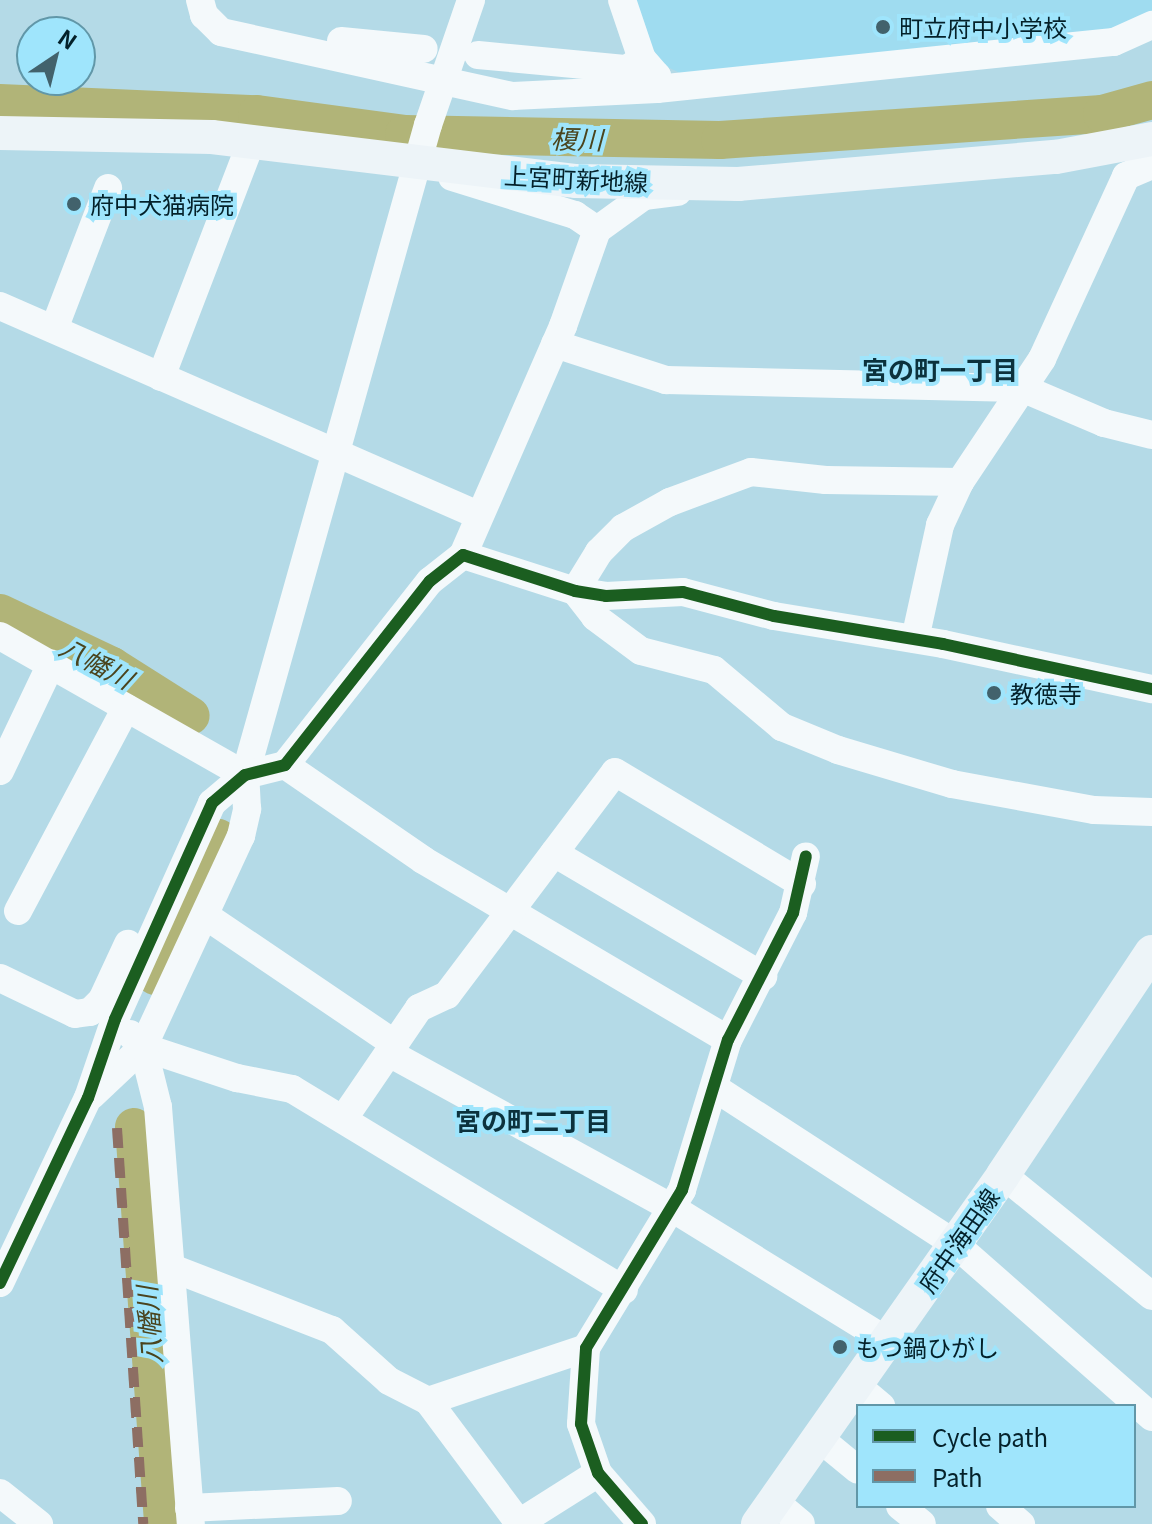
<!DOCTYPE html>
<meta charset="utf-8">
<style>
body{margin:0}
#map{position:relative;width:1152px;height:1524px;overflow:hidden;background:#b4dae7;font-family:Georgia,"Noto Sans JP",serif}
div>[style]{position:absolute}
[style*='--x']{left:calc(var(--x)*1px);top:calc(var(--y)*1px);width:calc(var(--w)*1px);rotate:calc(var(--a)*1deg)}
.built>*{inset:0;background:#9fdcf0}
.river>*{height:38px;margin:-19px;padding:0 19px;transform-origin:19px;border-radius:19px;background:#b1b478}
.minor>*{height:28px;margin:-14px;padding:0 14px;transform-origin:14px;border-radius:14px;background:#f4f9fb}
.major>*{height:34px;margin:-17px;padding:0 17px;transform-origin:17px;border-radius:17px;background:#edf4f8}
.quiet>*{height:10px;margin-top:-5px;transform-origin:0;background:repeating-linear-gradient(90deg,#8d6e63 0 20px,transparent 0 30px)}
.cycleway>*{height:12px;margin:-6px;padding:0 6px;transform-origin:6px;border-radius:6px;background:#1b5e20}
.dots>*{width:22px;height:22px;translate:-50% -50%;box-sizing:border-box;border:4px solid #9fe5fc;border-radius:50%}
span{translate:-50% -50%;white-space:nowrap;text-align:center;line-height:1.15;-webkit-text-stroke:8px #9fe5fc;paint-order:stroke}
.poi-label{font-size:24px;color:#04212a}
.left{translate:0 -50%;text-align:left}
.street-label{font-size:24px;color:#04212a}
.water-label{font-size:26px;color:#4a441e;font-style:italic}
.neighbourhood-label{font-size:26px;color:#0c323d;font-weight:700}
.legend{position:absolute;left:856px;top:1404px;width:280px;height:104px;box-sizing:border-box;background:#9fe5fc;border:2px solid #6197a8;margin:0;padding:10px 14px;list-style:none;font-size:24px;color:#04212a}
.legend li{display:flex;align-items:center;gap:16px;height:40px}
.legend b{width:40px;border:2px solid #6197a8}
.north{position:absolute;left:16px;top:16px;width:80px;height:80px;box-sizing:border-box;background:#9fe5fc;border:2px solid #6197a8;border-radius:50%;rotate:35deg;font-size:22px;font-weight:700;line-height:32px;text-align:center;color:#04212a}
.north::after{content:'';display:block;margin:auto;width:28px;height:36px;background:#42626c;clip-path:polygon(50% 0,100% 100%,50% 72%,0 100%)}
</style>
<div id="map">
<div class="built">
<i style="clip-path:polygon(629px 0,1152px 0,1152px 17px,1101px 38px,682px 74px,651px 59px)"></i>
</div>
<div class="river">
<i style="--x:0;--y:103;--w:257;--a:2.5"></i>
<i style="--x:257;--y:114;--w:148;--a:7.7"></i>
<i style="--x:404;--y:134;--w:316;--a:1.1"></i>
<i style="--x:720;--y:140;--w:383;--a:-3.9"></i>
<i style="--x:1102;--y:114;--w:52;--a:-15.6"></i>
<i style="--x:0;--y:613;--w:124;--a:25.3"></i>
<i style="--x:112;--y:666;--w:93;--a:32.3"></i>
<i style="--x:155;--y:976;--w:152;--a:-65.5"></i>
<i style="--x:134;--y:1127;--w:398;--a:85.8"></i>
</div>
<div class="minor">
<i style="--x:200;--y:0;--w:16;--a:75"></i>
<i style="--x:204;--y:15;--w:24;--a:45"></i>
<i style="--x:221;--y:32;--w:299;--a:12.4"></i>
<i style="--x:513;--y:96;--w:144;--a:-2.8"></i>
<i style="--x:657;--y:89;--w:13;--a:-90"></i>
<i style="--x:657;--y:76;--w:23;--a:-131"></i>
<i style="--x:341;--y:41;--w:83;--a:5.5"></i>
<i style="--x:478;--y:55;--w:150;--a:5.4"></i>
<i style="--x:627;--y:69;--w:18;--a:-34"></i>
<i style="--x:642;--y:59;--w:62;--a:-108.7"></i>
<i style="--x:657;--y:89;--w:459;--a:-5.9"></i>
<i style="--x:1114;--y:42;--w:42;--a:-24.1"></i>
<i style="--x:452;--y:177;--w:129;--a:17.2"></i>
<i style="--x:575;--y:215;--w:27;--a:34"></i>
<i style="--x:0;--y:306;--w:522;--a:23.62"></i>
<i style="--x:54;--y:329;--w:151;--a:-69"></i>
<i style="--x:555;--y:344;--w:117;--a:18"></i>
<i style="--x:666;--y:380;--w:356;--a:1.3"></i>
<i style="--x:1022;--y:388;--w:89;--a:23.1"></i>
<i style="--x:1104;--y:423;--w:49;--a:14"></i>
<i style="--x:161;--y:377;--w:252;--a:-69"></i>
<i style="--x:463;--y:555;--w:250;--a:-66.4"></i>
<i style="--x:563;--y:326;--w:102;--a:-70.5"></i>
<i style="--x:597;--y:230;--w:58;--a:-35.9"></i>
<i style="--x:644;--y:196;--w:34;--a:-7"></i>
<i style="--x:575;--y:591;--w:33;--a:52"></i>
<i style="--x:595;--y:617;--w:57;--a:36.5"></i>
<i style="--x:641;--y:651;--w:75;--a:14.6"></i>
<i style="--x:714;--y:670;--w:89;--a:40"></i>
<i style="--x:782;--y:727;--w:61;--a:22.3"></i>
<i style="--x:838;--y:750;--w:119;--a:16.6"></i>
<i style="--x:952;--y:784;--w:144;--a:10.4"></i>
<i style="--x:1094;--y:810;--w:58;--a:2"></i>
<i style="--x:575;--y:591;--w:46;--a:-58.4"></i>
<i style="--x:599;--y:552;--w:34;--a:-45"></i>
<i style="--x:623;--y:528;--w:54;--a:-29"></i>
<i style="--x:670;--y:502;--w:86;--a:-20.3"></i>
<i style="--x:751;--y:472;--w:75;--a:6.1"></i>
<i style="--x:826;--y:480;--w:134;--a:0.9"></i>
<i style="--x:0;--y:636;--w:282;--a:29.6"></i>
<i style="--x:915;--y:639;--w:117;--a:-77.6"></i>
<i style="--x:940;--y:525;--w:47;--a:-65.1"></i>
<i style="--x:960;--y:482;--w:148;--a:-56.3"></i>
<i style="--x:1042;--y:359;--w:201;--a:-65.3"></i>
<i style="--x:1126;--y:176;--w:28;--a:-23"></i>
<i style="--x:285;--y:765;--w:168;--a:34.5"></i>
<i style="--x:423;--y:860;--w:354;--a:30.5"></i>
<i style="--x:0;--y:771;--w:119;--a:-64.5"></i>
<i style="--x:554;--y:853;--w:243;--a:30.5"></i>
<i style="--x:18;--y:911;--w:230;--a:-62"></i>
<i style="--x:206;--y:916;--w:228;--a:34.1"></i>
<i style="--x:0;--y:978;--w:83;--a:25.6"></i>
<i style="--x:75;--y:1014;--w:15;--a:-8"></i>
<i style="--x:90;--y:1012;--w:17;--a:-45"></i>
<i style="--x:102;--y:1000;--w:62;--a:-65.1"></i>
<i style="--x:130;--y:1034;--w:18;--a:45"></i>
<i style="--x:143;--y:1047;--w:99;--a:18.3"></i>
<i style="--x:237;--y:1078;--w:56;--a:11.3"></i>
<i style="--x:292;--y:1089;--w:388;--a:31.2"></i>
<i style="--x:143;--y:1047;--w:62;--a:76"></i>
<i style="--x:158;--y:1107;--w:418;--a:85.5"></i>
<i style="--x:389;--y:1053;--w:323;--a:28.7"></i>
<i style="--x:672;--y:1208;--w:253;--a:31.7"></i>
<i style="--x:715;--y:1088;--w:286;--a:33"></i>
<i style="--x:955;--y:1244;--w:262;--a:41.3"></i>
<i style="--x:92;--y:1095;--w:70;--a:-43.3"></i>
<i style="--x:143;--y:1047;--w:233;--a:-65.1"></i>
<i style="--x:241;--y:836;--w:28;--a:-77"></i>
<i style="--x:247;--y:809;--w:34;--a:-93"></i>
<i style="--x:245;--y:775;--w:675;--a:-74.28"></i>
<i style="--x:428;--y:125;--w:132;--a:-71"></i>
<i style="--x:344;--y:1118;--w:133;--a:-55.7"></i>
<i style="--x:419;--y:1008;--w:31;--a:-25"></i>
<i style="--x:447;--y:995;--w:279;--a:-53"></i>
<i style="--x:615;--y:772;--w:218;--a:30.9"></i>
<i style="--x:1003;--y:1175;--w:192;--a:39.1"></i>
<i style="--x:172;--y:1268;--w:172;--a:21.2"></i>
<i style="--x:332;--y:1330;--w:76;--a:41.8"></i>
<i style="--x:389;--y:1381;--w:44;--a:27.1"></i>
<i style="--x:428;--y:1401;--w:167;--a:-18.5"></i>
<i style="--x:0;--y:1283;--w:205;--a:-64.6"></i>
<i style="--x:88;--y:1098;--w:83;--a:-71.1"></i>
<i style="--x:115;--y:1019;--w:237;--a:-65.8"></i>
<i style="--x:212;--y:803;--w:43;--a:-40.3"></i>
<i style="--x:245;--y:775;--w:41;--a:-14"></i>
<i style="--x:285;--y:765;--w:234;--a:-51.8"></i>
<i style="--x:430;--y:581;--w:42;--a:-38.2"></i>
<i style="--x:463;--y:555;--w:118;--a:17.8"></i>
<i style="--x:575;--y:591;--w:31;--a:9"></i>
<i style="--x:606;--y:596;--w:77;--a:-3"></i>
<i style="--x:683;--y:592;--w:94;--a:14.8"></i>
<i style="--x:774;--y:616;--w:171;--a:9.4"></i>
<i style="--x:943;--y:644;--w:214;--a:12.2"></i>
<i style="--x:856;--y:1385;--w:33;--a:40"></i>
<i style="--x:428;--y:1401;--w:152;--a:53.3"></i>
<i style="--x:519;--y:1523;--w:93;--a:-32.3"></i>
<i style="--x:819;--y:1438;--w:50;--a:39.4"></i>
<i style="--x:0;--y:1493;--w:50;--a:38.5"></i>
<i style="--x:774;--y:1501;--w:35;--a:40"></i>
<i style="--x:900;--y:1506;--w:28;--a:39"></i>
<i style="--x:1000;--y:1506;--w:28;--a:41"></i>
<i style="--x:189;--y:1508;--w:149;--a:-2.7"></i>
<i style="--x:642;--y:1524;--w:67;--a:-130.8"></i>
<i style="--x:598;--y:1473;--w:52;--a:-109.1"></i>
<i style="--x:581;--y:1424;--w:76;--a:-86.2"></i>
<i style="--x:586;--y:1348;--w:185;--a:-58.7"></i>
<i style="--x:682;--y:1190;--w:157;--a:-73"></i>
<i style="--x:728;--y:1040;--w:143;--a:-62.9"></i>
<i style="--x:793;--y:913;--w:58;--a:-77.2"></i>
</div>
<div class="major">
<i style="--x:0;--y:133;--w:212;--a:1.1"></i>
<i style="--x:212;--y:137;--w:367;--a:6.9"></i>
<i style="--x:576;--y:181;--w:162;--a:1.1"></i>
<i style="--x:738;--y:184;--w:319;--a:-4.9"></i>
<i style="--x:1056;--y:157;--w:98;--a:-10.6"></i>
<i style="--x:758;--y:1524;--w:426;--a:-54.9"></i>
<i style="--x:1003;--y:1175;--w:268;--a:-56.3"></i>
</div>
<div class="quiet">
<i style="--x:117;--y:1128;--w:397;--a:86.2"></i>
</div>
<div class="cycleway">
<i style="--x:0;--y:1283;--w:205;--a:-64.6"></i>
<i style="--x:88;--y:1098;--w:83;--a:-71.1"></i>
<i style="--x:115;--y:1019;--w:237;--a:-65.8"></i>
<i style="--x:212;--y:803;--w:43;--a:-40.3"></i>
<i style="--x:245;--y:775;--w:41;--a:-14"></i>
<i style="--x:285;--y:765;--w:234;--a:-51.8"></i>
<i style="--x:430;--y:581;--w:42;--a:-38.2"></i>
<i style="--x:463;--y:555;--w:118;--a:17.8"></i>
<i style="--x:575;--y:591;--w:31;--a:9"></i>
<i style="--x:606;--y:596;--w:77;--a:-3"></i>
<i style="--x:683;--y:592;--w:94;--a:14.8"></i>
<i style="--x:774;--y:616;--w:171;--a:9.4"></i>
<i style="--x:943;--y:644;--w:214;--a:12.2"></i>
<i style="--x:642;--y:1524;--w:67;--a:-130.8"></i>
<i style="--x:598;--y:1473;--w:52;--a:-109.1"></i>
<i style="--x:581;--y:1424;--w:76;--a:-86.2"></i>
<i style="--x:586;--y:1348;--w:185;--a:-58.7"></i>
<i style="--x:682;--y:1190;--w:157;--a:-73"></i>
<i style="--x:728;--y:1040;--w:143;--a:-62.9"></i>
<i style="--x:793;--y:913;--w:58;--a:-77.2"></i>
</div>
<div class="dots">
<i style="left:883px;top:27px;background:#42626c"></i>
<i style="left:74px;top:204px;background:#42626c"></i>
<i style="left:994px;top:693px;background:#42626c"></i>
<i style="left:840px;top:1347px;background:#42626c"></i>
</div>
<div class="poi-label">
<span class="left" style="left:899px;top:27px">町立府中小学校</span>
<span class="left" style="left:90px;top:204px">府中犬猫病院</span>
<span class="left" style="left:1010px;top:693px">教徳寺</span>
<span class="left" style="left:856px;top:1347px">もつ鍋ひがし</span>
</div>
<div class="street-label">
<span style="left:576px;top:178px;rotate:3deg">上宮町新地線</span>
<span style="left:958px;top:1240px;rotate:-55deg">府中海田線</span>
</div>
<div class="water-label">
<span style="left:577px;top:138px;rotate:1deg">榎川</span>
<span style="left:97px;top:662px;rotate:28deg">八幡川</span>
<span style="left:148px;top:1325px;rotate:-94deg">八幡川</span>
</div>
<div class="neighbourhood-label">
<span style="left:940px;top:369px">宮の町一丁目</span>
<span style="left:533px;top:1120px">宮の町二丁目</span>
</div>
<ul class="legend">
<li><b style="height:10px;background:#1b5e20"></b>Cycle path</li>
<li><b style="height:10px;background:#8d6e63"></b>Path</li>
</ul>
<div class="north">N</div>
</div>
